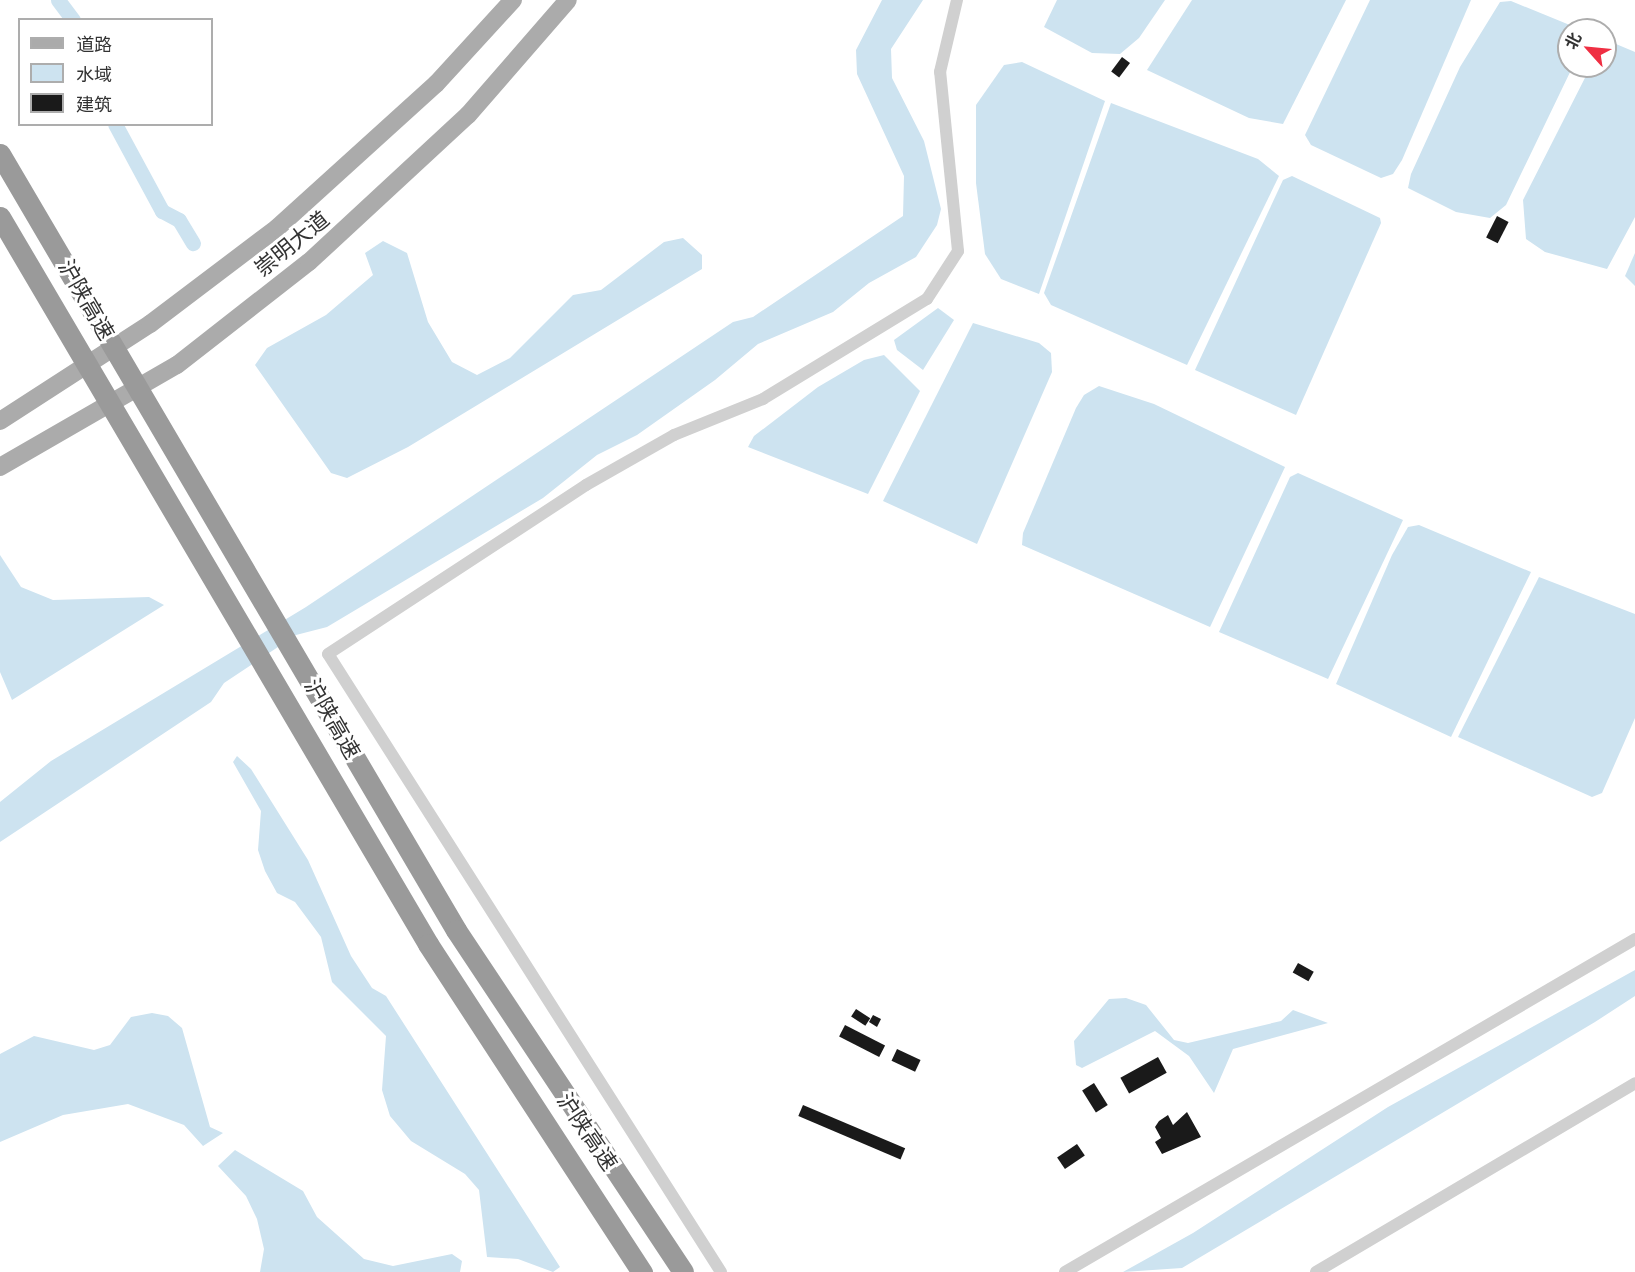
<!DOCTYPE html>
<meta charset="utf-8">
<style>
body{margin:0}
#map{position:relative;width:1635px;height:1272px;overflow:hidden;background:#fff;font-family:Mulish,"Noto Sans SC",sans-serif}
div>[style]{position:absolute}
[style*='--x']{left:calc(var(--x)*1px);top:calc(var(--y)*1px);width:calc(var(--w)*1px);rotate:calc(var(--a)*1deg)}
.water>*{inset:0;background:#cde3f0}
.canal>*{height:15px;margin:-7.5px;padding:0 7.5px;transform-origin:7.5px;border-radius:7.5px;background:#cde3f0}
.building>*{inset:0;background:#1a1a1a;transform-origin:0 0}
.street>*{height:12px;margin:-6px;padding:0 6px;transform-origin:6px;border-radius:6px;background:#d0d0d0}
.primary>*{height:18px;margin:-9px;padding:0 9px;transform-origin:9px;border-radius:9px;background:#ababab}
.highway-bridge>*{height:21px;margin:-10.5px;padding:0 10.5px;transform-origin:10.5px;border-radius:10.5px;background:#9a9a9a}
span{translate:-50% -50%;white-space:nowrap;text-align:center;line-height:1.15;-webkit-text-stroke:6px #fff;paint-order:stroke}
.street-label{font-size:22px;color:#333}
.legend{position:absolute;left:18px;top:18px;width:195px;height:108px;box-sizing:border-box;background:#fff;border:2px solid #adadad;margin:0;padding:8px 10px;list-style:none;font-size:18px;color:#333}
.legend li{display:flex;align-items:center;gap:12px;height:30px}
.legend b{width:30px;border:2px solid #adadad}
.north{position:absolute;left:1557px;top:18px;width:60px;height:60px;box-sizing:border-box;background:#fff;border:2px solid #adadad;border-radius:50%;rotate:297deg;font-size:16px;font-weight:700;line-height:24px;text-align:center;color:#333}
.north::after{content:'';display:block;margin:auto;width:21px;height:27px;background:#ef2f43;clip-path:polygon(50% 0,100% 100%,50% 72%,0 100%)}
</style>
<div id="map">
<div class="water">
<i style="clip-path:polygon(882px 0,923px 0,891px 49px,892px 78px,924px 141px,941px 209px,937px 225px,916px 257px,869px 283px,833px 312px,758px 344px,715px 380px,637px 435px,597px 455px,543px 498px,327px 627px,296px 635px,224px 683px,211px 702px,0 842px,0 802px,51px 761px,306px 607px,733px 322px,753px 317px,903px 216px,904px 176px,857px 74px,856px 50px)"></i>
<i style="clip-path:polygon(1057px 0,1165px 0,1139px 38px,1120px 54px,1092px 53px,1044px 27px)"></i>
<i style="clip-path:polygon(1192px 0,1346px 0,1283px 124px,1249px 118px,1147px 70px)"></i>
<i style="clip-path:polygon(1370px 0,1471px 0,1402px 160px,1393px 174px,1381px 178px,1311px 145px,1305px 135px)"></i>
<i style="clip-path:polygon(1511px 1px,1582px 30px,1569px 30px,1569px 66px,1573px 66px,1506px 205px,1490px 218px,1456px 212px,1408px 188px,1411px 174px,1460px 67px,1500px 2px)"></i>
<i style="clip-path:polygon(1616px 44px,1635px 52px,1635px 217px,1607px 269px,1545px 252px,1526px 239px,1523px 200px,1591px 66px,1605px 66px,1605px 45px)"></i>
<i style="clip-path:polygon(1022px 62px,1105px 101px,1039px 294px,1001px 279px,985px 254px,976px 183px,976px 105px,1004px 65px)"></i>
<i style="clip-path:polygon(1111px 103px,1258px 159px,1279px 176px,1187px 365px,1051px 305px,1044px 293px)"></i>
<i style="clip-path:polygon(1292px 176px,1380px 218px,1381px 223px,1296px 415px,1195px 370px,1283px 180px)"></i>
<i style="clip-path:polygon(683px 238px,702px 255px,702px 269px,408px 447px,347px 478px,331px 473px,255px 365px,267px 348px,326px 315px,373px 275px,365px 253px,383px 241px,407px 253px,428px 322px,452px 362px,477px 375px,510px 358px,573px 295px,601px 290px,664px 242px)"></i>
<i style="clip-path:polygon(1635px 253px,1635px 286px,1625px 276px)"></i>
<i style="clip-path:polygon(938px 308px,954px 320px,923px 370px,897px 350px,894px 340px)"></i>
<i style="clip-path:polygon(973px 323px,1039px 343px,1051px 353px,1052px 372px,977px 544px,883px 501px)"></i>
<i style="clip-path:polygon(884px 355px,920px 391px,868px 494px,748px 447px,754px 436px,818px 387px,864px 360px)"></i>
<i style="clip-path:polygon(1099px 386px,1154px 404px,1285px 467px,1210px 627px,1022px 545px,1023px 533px,1076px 408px,1084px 395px)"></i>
<i style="clip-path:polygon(1298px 473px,1403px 520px,1328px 679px,1219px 632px,1290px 477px)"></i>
<i style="clip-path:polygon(1419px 525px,1531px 572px,1451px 737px,1336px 684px,1392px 555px,1408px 527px)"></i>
<i style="clip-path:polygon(0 555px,21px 587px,53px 600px,149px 597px,164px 605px,12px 700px,0 672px)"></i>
<i style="clip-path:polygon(1539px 577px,1635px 614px,1635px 718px,1602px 793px,1592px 797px,1458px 737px)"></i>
<i style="clip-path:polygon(237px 756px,251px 769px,308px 860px,351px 956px,372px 988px,386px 996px,560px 1267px,553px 1272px,518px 1259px,487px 1257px,479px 1190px,465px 1174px,411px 1141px,390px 1116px,382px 1090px,386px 1036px,332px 982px,321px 937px,295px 902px,277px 893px,265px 871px,258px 850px,261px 811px,233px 762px)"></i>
<i style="clip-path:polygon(1635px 970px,1635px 996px,1595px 1022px,1182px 1268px,1123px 1272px,1193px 1233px,1388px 1107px)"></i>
<i style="clip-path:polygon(1126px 998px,1146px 1005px,1174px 1040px,1188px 1043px,1281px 1021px,1293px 1010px,1328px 1023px,1233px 1049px,1214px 1093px,1189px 1056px,1155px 1031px,1082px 1068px,1076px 1065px,1074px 1041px,1109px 999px)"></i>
<i style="clip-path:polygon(152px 1013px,168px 1016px,182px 1028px,210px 1127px,223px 1133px,203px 1146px,184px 1125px,128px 1104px,63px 1115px,0 1142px,0 1054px,34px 1036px,94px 1050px,110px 1045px,131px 1017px)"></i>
<i style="clip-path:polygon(235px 1150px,303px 1191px,317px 1217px,364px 1259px,393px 1266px,452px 1254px,462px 1261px,460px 1272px,260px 1272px,264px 1249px,257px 1219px,246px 1196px,218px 1166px)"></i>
</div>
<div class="canal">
<i style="--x:58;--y:0;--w:25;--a:53"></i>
<i style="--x:115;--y:124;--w:99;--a:61.6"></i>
<i style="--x:162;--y:211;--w:19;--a:28"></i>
<i style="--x:179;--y:220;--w:27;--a:59"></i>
</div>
<div class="building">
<i style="left:1122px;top:57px;width:10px;height:18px;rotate:37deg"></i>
<i style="left:1497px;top:216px;width:13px;height:24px;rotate:27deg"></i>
<i style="left:1298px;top:963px;width:18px;height:11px;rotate:29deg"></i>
<i style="left:856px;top:1009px;width:17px;height:9px;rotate:33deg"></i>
<i style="clip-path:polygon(873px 1015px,881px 1019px,877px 1027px,869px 1022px)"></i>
<i style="left:845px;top:1025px;width:45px;height:13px;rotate:27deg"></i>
<i style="left:897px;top:1049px;width:26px;height:13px;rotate:25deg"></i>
<i style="left:1158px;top:1057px;width:18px;height:43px;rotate:61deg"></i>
<i style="left:1094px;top:1083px;width:26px;height:14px;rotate:58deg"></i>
<i style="left:803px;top:1105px;width:111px;height:12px;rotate:23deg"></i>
<i style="clip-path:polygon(1187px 1112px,1201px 1137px,1162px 1154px,1155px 1142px,1161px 1138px,1155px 1127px,1159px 1121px,1168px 1115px,1173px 1125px)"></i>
<i style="left:1077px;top:1144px;width:14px;height:24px;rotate:56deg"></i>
</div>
<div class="street">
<i style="--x:721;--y:1272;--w:732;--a:-122.45"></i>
<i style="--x:328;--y:654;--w:308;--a:-33.2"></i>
<i style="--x:586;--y:485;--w:101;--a:-29.6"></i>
<i style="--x:674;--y:435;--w:96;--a:-22"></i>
<i style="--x:763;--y:399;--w:192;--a:-31.4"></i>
<i style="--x:927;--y:299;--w:57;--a:-57.1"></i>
<i style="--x:958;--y:251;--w:180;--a:-95.7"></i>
<i style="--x:940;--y:72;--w:74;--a:-76.7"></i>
<i style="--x:1065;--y:1272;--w:660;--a:-30.29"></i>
<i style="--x:1316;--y:1272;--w:371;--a:-30.6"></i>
</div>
<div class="primary">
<i style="--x:0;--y:421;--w:179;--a:-32.9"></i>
<i style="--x:150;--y:324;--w:159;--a:-37.1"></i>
<i style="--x:277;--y:228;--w:215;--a:-42.2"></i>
<i style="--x:436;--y:84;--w:114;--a:-47.5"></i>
<i style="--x:0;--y:467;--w:204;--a:-30"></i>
<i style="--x:177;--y:365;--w:167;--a:-38"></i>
<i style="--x:309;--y:262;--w:217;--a:-42.8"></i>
<i style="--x:468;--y:115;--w:152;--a:-49"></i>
</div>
<div class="highway-bridge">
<i style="--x:0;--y:154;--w:900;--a:59.56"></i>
<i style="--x:456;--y:930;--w:410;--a:56.4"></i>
<i style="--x:0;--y:217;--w:844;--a:59.51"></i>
<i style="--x:428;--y:944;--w:392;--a:56.9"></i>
</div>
<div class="street-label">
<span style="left:292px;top:244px;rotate:-39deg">崇明大道</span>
<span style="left:86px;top:300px;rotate:60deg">沪陕高速</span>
<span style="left:332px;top:719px;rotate:60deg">沪陕高速</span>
<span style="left:587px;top:1132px;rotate:56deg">沪陕高速</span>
</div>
<ul class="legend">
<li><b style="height:8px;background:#ababab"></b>道路</li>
<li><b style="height:16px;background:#cde3f0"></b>水域</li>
<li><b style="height:16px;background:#1a1a1a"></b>建筑</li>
</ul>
<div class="north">北</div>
</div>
